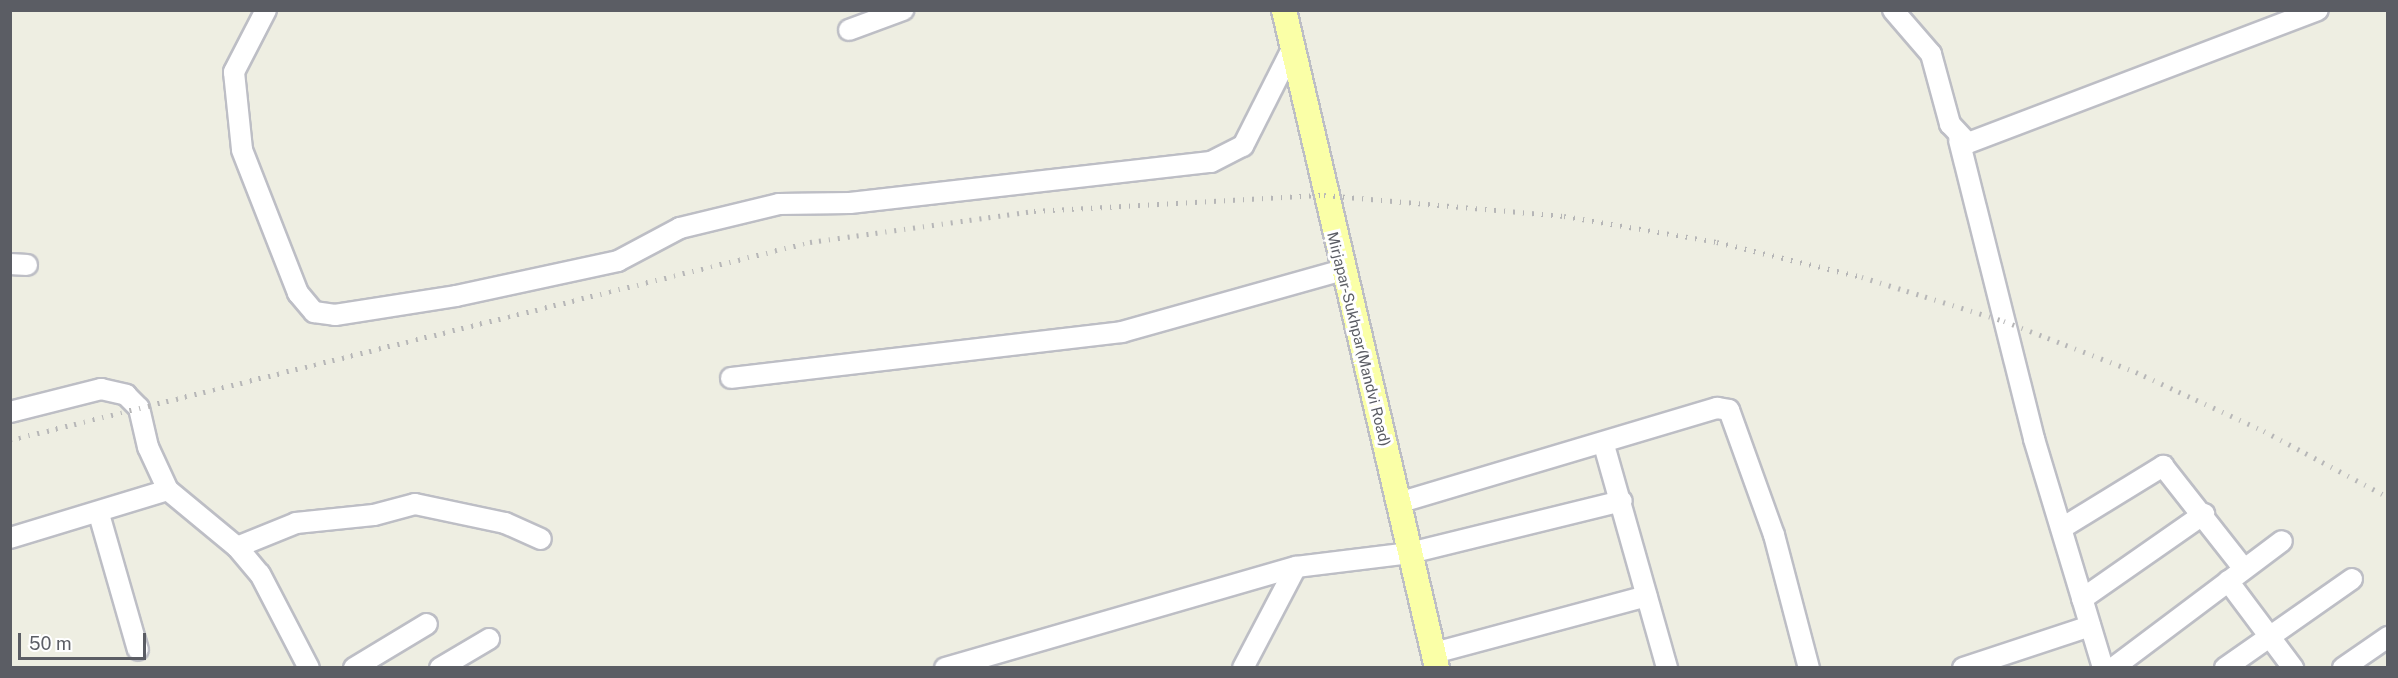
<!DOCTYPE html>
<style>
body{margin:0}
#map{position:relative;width:2398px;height:678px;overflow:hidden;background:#eeeee2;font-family:"Public Sans",sans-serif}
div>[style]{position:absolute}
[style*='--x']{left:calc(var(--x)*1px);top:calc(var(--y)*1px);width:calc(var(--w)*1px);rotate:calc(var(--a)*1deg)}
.roads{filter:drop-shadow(2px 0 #bdbec5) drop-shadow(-2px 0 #bdbec5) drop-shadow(0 2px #bdbec5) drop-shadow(0 -2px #bdbec5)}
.minor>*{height:20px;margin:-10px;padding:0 10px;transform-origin:10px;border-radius:10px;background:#fff}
.major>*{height:24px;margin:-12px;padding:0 12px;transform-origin:12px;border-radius:12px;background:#faffa7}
.rail>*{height:4.5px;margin-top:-2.25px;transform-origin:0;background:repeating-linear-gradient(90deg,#b6b6b7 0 1.5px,transparent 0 9.5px)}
span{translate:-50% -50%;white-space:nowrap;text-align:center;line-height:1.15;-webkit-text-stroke:6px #fff;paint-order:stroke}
.street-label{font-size:15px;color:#5b5d64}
.frame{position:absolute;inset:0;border:12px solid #5b5d64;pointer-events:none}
.scale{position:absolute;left:18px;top:633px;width:128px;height:27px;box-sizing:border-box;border:3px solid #5b5d64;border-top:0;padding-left:8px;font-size:18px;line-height:21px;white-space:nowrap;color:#5b5d64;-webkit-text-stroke:4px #fff;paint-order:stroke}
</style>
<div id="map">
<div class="roads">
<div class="minor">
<i style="--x:266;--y:10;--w:70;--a:117.3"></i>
<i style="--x:234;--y:72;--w:78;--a:84.1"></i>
<i style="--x:242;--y:150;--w:154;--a:68.6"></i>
<i style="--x:298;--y:293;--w:25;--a:50"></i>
<i style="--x:314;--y:312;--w:21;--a:8"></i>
<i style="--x:335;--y:315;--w:122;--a:-8.9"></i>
<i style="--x:456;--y:296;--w:166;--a:-12.2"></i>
<i style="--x:618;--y:261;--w:70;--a:-28"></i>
<i style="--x:680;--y:228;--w:102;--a:-13.6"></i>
<i style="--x:779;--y:204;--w:71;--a:-0.8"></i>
<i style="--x:850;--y:203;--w:363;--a:-6.5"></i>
<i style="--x:1211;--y:162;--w:36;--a:-27"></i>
<i style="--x:1243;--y:146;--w:109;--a:-63.2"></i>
<i style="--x:1893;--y:10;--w:58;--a:49.2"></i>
<i style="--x:1931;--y:54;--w:73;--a:74.8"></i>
<i style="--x:1950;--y:124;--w:26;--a:47"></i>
<i style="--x:1968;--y:143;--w:374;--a:-20.8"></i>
<i style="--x:849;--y:30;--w:58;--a:-20.3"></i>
<i style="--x:1959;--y:140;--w:308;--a:75.9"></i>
<i style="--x:2034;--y:439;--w:239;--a:73.2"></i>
<i style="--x:10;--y:264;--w:17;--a:3"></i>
<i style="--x:731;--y:378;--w:394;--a:-6.7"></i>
<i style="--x:1122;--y:332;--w:230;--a:-15.7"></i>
<i style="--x:10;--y:412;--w:94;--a:-14.2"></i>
<i style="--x:101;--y:389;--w:26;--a:13"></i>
<i style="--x:126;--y:395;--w:18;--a:45"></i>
<i style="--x:139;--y:408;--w:40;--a:77"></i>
<i style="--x:148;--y:447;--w:47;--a:65.1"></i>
<i style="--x:168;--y:490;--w:89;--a:39.6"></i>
<i style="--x:237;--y:547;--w:35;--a:50"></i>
<i style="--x:260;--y:574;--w:106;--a:62.5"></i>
<i style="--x:1604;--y:445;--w:232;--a:74.2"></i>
<i style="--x:1398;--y:503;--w:333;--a:-16.6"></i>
<i style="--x:1717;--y:408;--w:12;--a:9"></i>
<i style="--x:1729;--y:410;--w:133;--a:70.2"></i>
<i style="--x:1774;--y:535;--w:138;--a:75.3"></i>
<i style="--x:99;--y:514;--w:141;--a:74"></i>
<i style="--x:2062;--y:528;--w:119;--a:-31.5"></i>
<i style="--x:2163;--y:466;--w:131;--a:51.8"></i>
<i style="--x:10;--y:538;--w:165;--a:-16.9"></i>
<i style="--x:237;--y:547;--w:64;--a:-22.1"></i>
<i style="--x:296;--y:523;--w:78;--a:-5.9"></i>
<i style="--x:374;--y:515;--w:42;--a:-15"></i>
<i style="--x:415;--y:504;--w:92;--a:11.9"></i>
<i style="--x:505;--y:523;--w:39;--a:24"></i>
<i style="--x:2228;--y:581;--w:109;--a:53.2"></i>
<i style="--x:2082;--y:599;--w:149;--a:-34.9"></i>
<i style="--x:1434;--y:653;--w:220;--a:-15"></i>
<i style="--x:354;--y:668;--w:85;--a:-31.1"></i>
<i style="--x:440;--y:668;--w:57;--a:-30.6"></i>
<i style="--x:945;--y:668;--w:365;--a:-16.1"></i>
<i style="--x:1296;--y:567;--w:115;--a:-7"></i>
<i style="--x:1410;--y:553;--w:218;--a:-13.8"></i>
<i style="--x:1243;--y:668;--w:114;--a:-62.3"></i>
<i style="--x:1963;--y:668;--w:134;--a:-18.3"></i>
<i style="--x:2113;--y:668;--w:211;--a:-36.9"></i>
<i style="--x:2225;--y:668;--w:155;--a:-35"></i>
<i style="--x:2343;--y:668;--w:55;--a:-34.6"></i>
</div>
<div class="major">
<i style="--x:1284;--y:10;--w:676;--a:76.91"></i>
</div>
</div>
<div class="rail">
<i style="--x:10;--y:440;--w:824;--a:-13.9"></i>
<i style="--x:810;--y:242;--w:226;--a:-7.9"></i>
<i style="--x:1034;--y:211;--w:290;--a:-3.2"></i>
<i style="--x:1324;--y:195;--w:241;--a:5"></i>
<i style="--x:1564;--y:216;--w:155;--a:9.6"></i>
<i style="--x:1717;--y:242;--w:149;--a:13.6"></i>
<i style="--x:1862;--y:277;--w:149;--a:17.2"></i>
<i style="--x:2004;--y:321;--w:142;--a:21.1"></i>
<i style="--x:2136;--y:372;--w:141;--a:24.7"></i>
<i style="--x:2264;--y:431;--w:140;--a:28"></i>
</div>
<div class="street-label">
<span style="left:1359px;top:339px;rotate:76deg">Mirjapar-Sukhpar(Mandvi Road)</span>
</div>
<div class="frame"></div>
<div class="scale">50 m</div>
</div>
